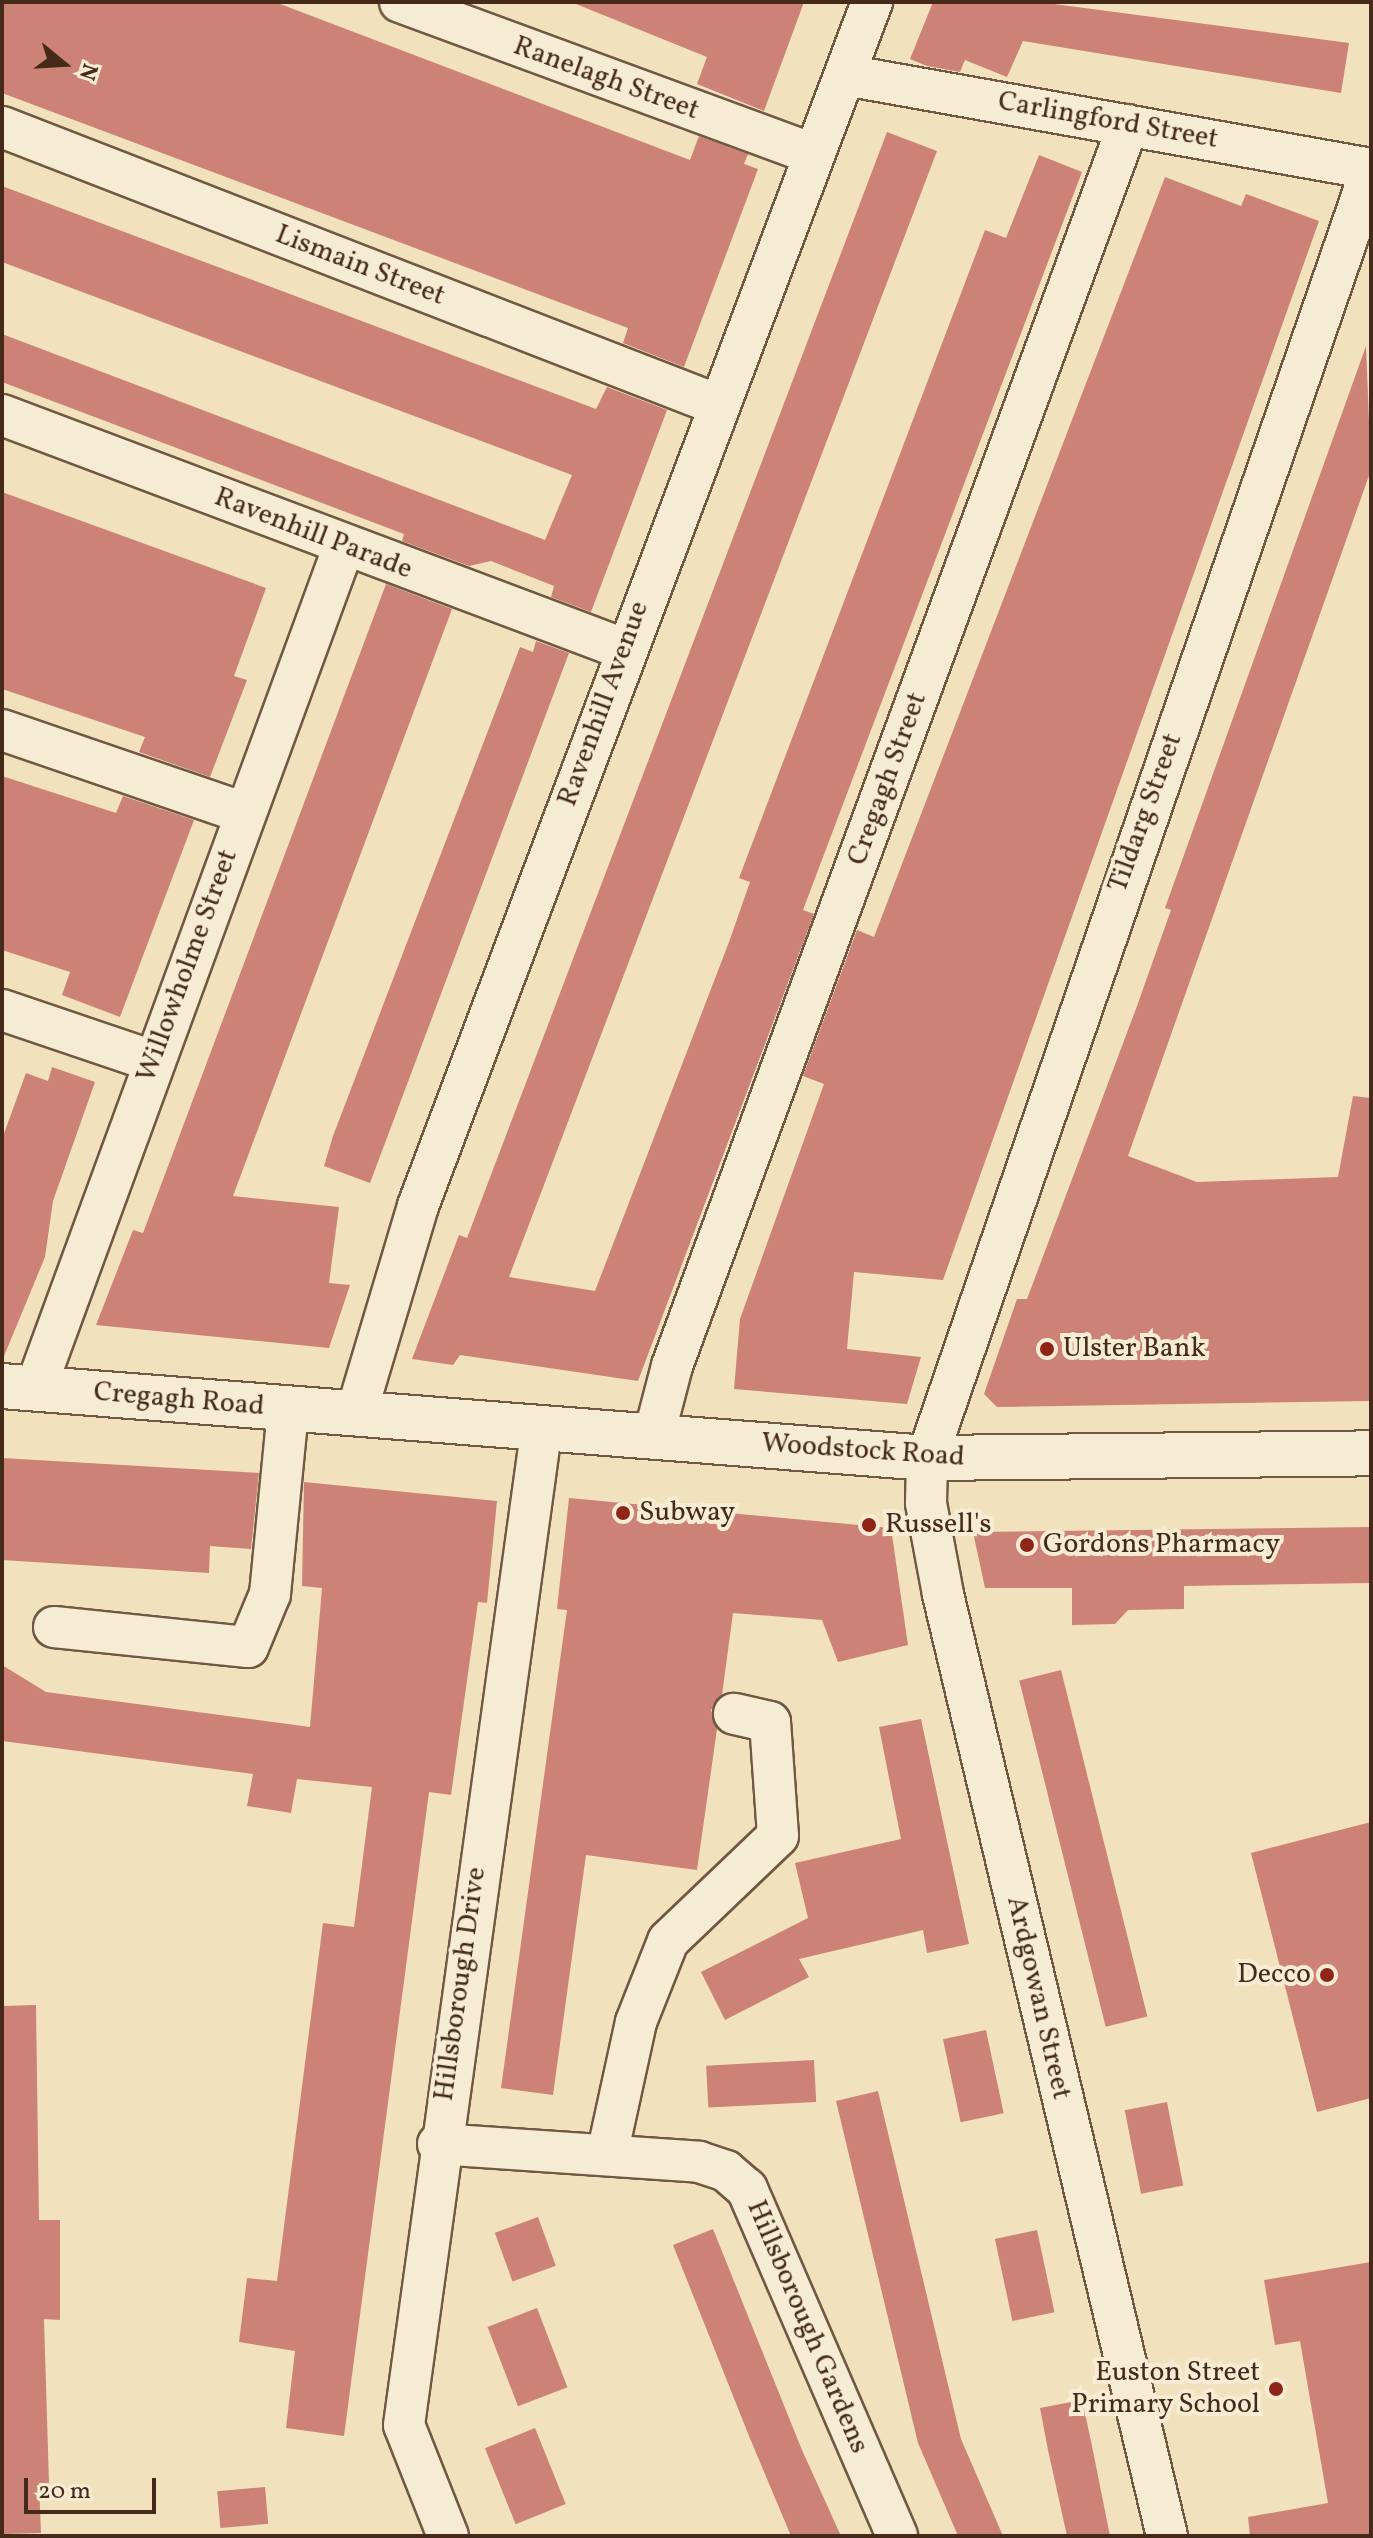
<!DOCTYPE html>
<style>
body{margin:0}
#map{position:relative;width:1373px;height:2538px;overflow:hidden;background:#f1e2bd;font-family:Vollkorn,serif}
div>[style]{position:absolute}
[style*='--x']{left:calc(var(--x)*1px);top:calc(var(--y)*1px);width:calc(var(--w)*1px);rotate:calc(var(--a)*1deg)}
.building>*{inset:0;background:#cc8277;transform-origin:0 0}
.roads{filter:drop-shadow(2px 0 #705843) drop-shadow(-2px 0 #705843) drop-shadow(0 2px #705843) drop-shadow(0 -2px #705843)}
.street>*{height:40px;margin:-20px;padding:0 20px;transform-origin:20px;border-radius:20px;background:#f6ecd4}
.secondary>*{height:44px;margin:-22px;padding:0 22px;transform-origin:22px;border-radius:22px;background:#f6ecd4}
.dots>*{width:22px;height:22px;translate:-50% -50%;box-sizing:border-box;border:4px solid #f6ecd4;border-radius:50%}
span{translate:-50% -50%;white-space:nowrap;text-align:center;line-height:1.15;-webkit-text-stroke:8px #f6ecd4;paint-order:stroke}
.street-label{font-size:28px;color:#452a1a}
.poi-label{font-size:28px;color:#452a1a}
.left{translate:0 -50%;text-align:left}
.right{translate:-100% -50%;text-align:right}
.frame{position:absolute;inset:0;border:4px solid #452a1a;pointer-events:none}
.north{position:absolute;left:24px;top:24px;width:80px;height:80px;-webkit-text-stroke:6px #f6ecd4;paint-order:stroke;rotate:108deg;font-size:22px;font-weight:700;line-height:32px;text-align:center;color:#452a1a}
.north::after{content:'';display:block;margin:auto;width:28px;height:36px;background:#452a1a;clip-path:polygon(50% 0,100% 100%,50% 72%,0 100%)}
.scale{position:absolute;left:24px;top:2478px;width:132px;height:36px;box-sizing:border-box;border:4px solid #452a1a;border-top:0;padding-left:10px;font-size:24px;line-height:28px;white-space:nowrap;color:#452a1a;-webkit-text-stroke:6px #f6ecd4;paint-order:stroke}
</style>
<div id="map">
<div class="building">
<i style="clip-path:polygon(2px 2px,275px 2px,690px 160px,699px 136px,748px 154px,744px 164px,758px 169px,684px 367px,623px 343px,628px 328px,2px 93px)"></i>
<i style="clip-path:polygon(571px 2px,804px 2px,764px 111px,697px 84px,707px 57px)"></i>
<i style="clip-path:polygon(933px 2px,1039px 2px,1349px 43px,1341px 93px,1023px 41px,1007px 77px,965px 60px,960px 72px,927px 66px,910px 59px)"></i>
<i style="clip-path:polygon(887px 132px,937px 151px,509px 1277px,595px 1291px,729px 942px,750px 882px,739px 878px,985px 230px,1006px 238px,1039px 155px,1082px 172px,803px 910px,814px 914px,638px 1381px,460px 1355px,453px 1365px,412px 1359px,459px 1235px,467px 1238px)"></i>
<i style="clip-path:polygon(1165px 177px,1241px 206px,1246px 194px,1319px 221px,943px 1280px,854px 1272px,847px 1349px,921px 1357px,907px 1404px,734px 1389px,740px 1319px,824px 1084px,803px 1076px,857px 930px,874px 937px)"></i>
<i style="clip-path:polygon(2px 186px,596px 409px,607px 387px,667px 410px,591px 612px,551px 597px,554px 586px,491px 561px,469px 566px,402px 541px,404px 534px,2px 382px,2px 334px,545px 540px,572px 475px,2px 262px)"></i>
<i style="clip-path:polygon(1366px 346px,1371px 470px,1128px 1156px,1197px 1182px,1338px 1177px,1353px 1096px,1371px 1098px,1371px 1401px,997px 1407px,984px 1394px,1017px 1299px,1027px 1299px,1137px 1006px,1171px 910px,1165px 908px)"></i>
<i style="clip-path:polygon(2px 492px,266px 588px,234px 676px,247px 680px,210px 777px,139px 752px,145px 737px,2px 689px)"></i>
<i style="clip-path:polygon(386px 584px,452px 609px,233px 1196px,339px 1207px,329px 1283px,350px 1285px,329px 1348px,96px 1325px,133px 1230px,143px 1233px)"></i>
<i style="clip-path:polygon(536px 641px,569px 653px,370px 1183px,324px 1166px,333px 1136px,520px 647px,533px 652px)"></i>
<i style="clip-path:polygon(2px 776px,116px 813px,123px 796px,194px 820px,120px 1017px,62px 995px,70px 972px,2px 950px)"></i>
<i style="clip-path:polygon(52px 1067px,95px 1082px,53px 1201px,45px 1257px,2px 1361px,2px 1139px,26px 1073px,48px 1081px)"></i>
<i style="clip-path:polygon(2px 1458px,259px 1473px,251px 1549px,210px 1546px,209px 1573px,2px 1560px)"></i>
<i style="clip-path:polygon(304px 1482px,497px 1501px,487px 1603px,478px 1602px,451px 1795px,429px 1792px,344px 2436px,286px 2428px,295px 2351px,239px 2342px,247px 2278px,277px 2281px,323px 1923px,354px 1927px,372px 1787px,297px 1779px,291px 1813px,247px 1806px,253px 1774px,2px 1741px,2px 1665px,46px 1692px,310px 1727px,322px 1588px,302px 1586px)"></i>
<i style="clip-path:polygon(569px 1498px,891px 1528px,908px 1645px,838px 1662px,822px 1620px,733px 1613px,722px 1695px,711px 1710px,717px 1729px,697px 1870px,586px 1855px,553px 2095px,501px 2088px,567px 1610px,557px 1609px)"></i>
<i style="clip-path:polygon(1371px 1527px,1371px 1583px,1184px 1586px,1184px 1609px,1128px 1610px,1115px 1624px,1072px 1625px,1072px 1588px,985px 1588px,973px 1532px)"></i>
<i style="left:1061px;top:1670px;width:357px;height:43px;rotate:76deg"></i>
<i style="clip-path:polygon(921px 1719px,969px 1944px,927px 1953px,923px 1930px,799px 1959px,809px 1977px,725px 2020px,701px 1972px,808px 1918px,795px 1863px,901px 1839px,879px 1727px)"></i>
<i style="clip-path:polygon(1371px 1822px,1371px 2098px,1317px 2112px,1251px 1853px)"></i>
<i style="clip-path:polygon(36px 2005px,39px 2220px,60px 2220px,60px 2320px,44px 2319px,49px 2483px,39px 2483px,41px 2533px,2px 2534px,2px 2006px)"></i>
<i style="left:986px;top:2030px;width:85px;height:44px;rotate:78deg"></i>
<i style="left:814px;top:2060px;width:42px;height:108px;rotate:87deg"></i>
<i style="clip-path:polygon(878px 2091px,961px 2439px,1003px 2536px,958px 2536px,918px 2443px,836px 2101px)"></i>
<i style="left:1167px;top:2102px;width:85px;height:43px;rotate:79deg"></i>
<i style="left:538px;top:2217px;width:52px;height:46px;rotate:70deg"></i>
<i style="clip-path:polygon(713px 2229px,802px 2450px,841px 2536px,791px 2536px,749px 2436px,673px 2245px)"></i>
<i style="left:1037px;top:2230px;width:84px;height:43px;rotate:78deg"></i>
<i style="clip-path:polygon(1371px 2262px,1371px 2536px,1250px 2536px,1248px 2517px,1328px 2503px,1300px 2341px,1275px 2345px,1264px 2280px)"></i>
<i style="left:537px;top:2308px;width:85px;height:53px;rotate:69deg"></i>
<i style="clip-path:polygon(1082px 2400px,1091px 2441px,1110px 2536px,1067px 2536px,1048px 2450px,1040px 2408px)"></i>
<i style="left:535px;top:2428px;width:82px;height:54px;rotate:68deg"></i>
<i style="left:265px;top:2487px;width:37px;height:48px;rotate:85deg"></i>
</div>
<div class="roads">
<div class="street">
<i style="--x:400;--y:2;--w:441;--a:20.2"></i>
<i style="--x:845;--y:75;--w:534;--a:10.13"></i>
<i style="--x:2;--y:127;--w:768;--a:21.22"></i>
<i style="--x:2;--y:415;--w:665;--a:20.62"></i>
<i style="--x:2;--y:730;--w:257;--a:18.9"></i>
<i style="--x:2;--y:1010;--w:159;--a:18.7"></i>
<i style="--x:36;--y:1387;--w:896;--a:-69.89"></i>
<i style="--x:356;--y:1414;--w:217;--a:-73.4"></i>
<i style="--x:418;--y:1206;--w:1287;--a:-69.34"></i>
<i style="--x:654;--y:1435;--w:71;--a:-75.4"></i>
<i style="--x:672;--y:1366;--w:1322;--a:-69.82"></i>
<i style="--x:54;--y:1627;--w:195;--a:5.9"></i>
<i style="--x:248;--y:1647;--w:57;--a:-67.5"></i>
<i style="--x:270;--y:1594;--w:186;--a:-84.4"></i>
<i style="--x:438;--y:2144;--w:262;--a:3.9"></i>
<i style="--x:699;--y:2162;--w:28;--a:18"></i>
<i style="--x:726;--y:2171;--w:28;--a:41"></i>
<i style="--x:747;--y:2189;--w:378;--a:66.6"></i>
<i style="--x:607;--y:2155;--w:136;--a:-77.7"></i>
<i style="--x:636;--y:2022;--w:87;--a:-68.4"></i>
<i style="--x:668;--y:1941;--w:152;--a:-43.7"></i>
<i style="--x:778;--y:1836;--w:114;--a:-94"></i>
<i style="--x:770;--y:1722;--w:37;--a:-167"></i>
<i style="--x:448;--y:2536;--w:119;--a:-111.6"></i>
<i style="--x:404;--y:2425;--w:1008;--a:-82.14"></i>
<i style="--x:1167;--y:2536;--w:968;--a:-103.38"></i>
<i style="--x:943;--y:1594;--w:93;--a:-100.6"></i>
<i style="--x:926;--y:1503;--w:45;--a:-88.7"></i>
<i style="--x:927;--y:1458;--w:1362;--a:-70.98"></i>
</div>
<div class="secondary">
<i style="--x:2;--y:1386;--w:928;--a:4.45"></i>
<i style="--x:927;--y:1458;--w:444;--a:-0.6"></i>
</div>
</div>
<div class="dots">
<i style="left:1047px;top:1349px;background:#8f2418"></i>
<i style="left:623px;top:1513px;background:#8f2418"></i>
<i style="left:869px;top:1525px;background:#8f2418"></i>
<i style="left:1027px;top:1545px;background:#8f2418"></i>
<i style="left:1327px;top:1975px;background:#8f2418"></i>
<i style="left:1276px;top:2389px;background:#8f2418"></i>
</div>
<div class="street-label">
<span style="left:606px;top:79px;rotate:20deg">Ranelagh Street</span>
<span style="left:1108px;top:121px;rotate:10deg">Carlingford Street</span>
<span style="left:360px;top:266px;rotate:21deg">Lismain Street</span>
<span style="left:313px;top:534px;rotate:21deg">Ravenhill Parade</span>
<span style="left:604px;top:704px;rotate:-70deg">Ravenhill Avenue</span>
<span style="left:888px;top:779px;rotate:-70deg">Cregagh Street</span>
<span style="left:1146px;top:813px;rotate:-70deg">Tildarg Street</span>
<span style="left:188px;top:966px;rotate:-70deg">Willowholme Street</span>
<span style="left:179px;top:1400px;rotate:5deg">Cregagh Road</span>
<span style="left:863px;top:1451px;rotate:4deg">Woodstock Road</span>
<span style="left:461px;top:1984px;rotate:-82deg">Hillsborough Drive</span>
<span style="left:1038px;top:1998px;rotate:77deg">Ardgowan Street</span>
<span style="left:807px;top:2327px;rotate:67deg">Hillsborough Gardens</span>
</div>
<div class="poi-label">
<span class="left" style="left:1063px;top:1349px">Ulster Bank</span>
<span class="left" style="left:639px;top:1513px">Subway</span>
<span class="left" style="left:885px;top:1525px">Russell's</span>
<span class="left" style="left:1043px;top:1545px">Gordons Pharmacy</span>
<span class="right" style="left:1311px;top:1975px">Decco</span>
<span class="right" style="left:1260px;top:2389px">Euston Street<br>Primary School</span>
</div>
<div class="frame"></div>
<div class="north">N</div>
<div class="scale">20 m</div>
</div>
